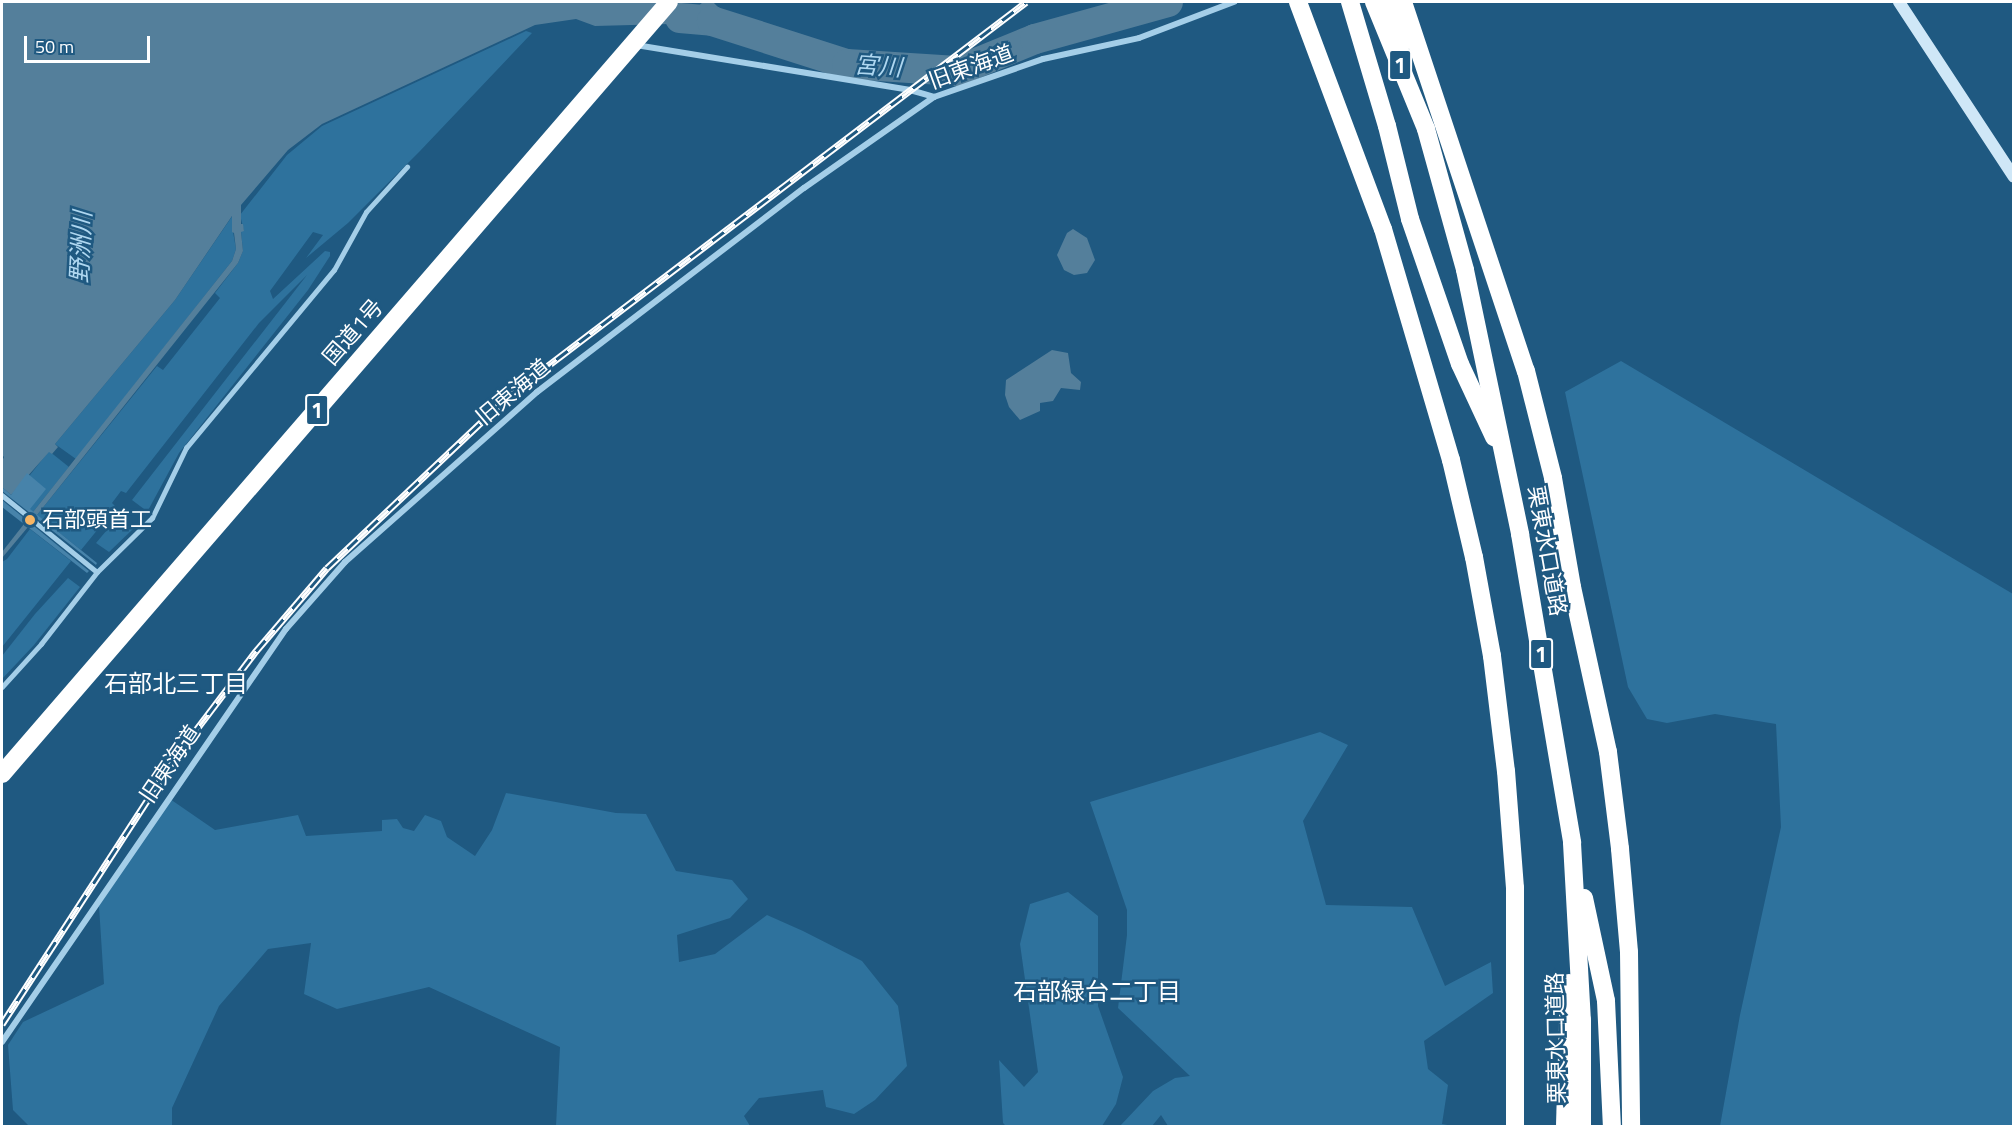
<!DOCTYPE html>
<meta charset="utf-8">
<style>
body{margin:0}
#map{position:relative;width:2015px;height:1128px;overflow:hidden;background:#1f5981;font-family:"Titillium Web","Noto Sans JP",sans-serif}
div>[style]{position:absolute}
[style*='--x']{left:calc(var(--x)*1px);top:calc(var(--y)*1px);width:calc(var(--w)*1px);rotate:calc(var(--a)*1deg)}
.green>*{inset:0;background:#2e729d}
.water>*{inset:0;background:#547f9b}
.river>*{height:30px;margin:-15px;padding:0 15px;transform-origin:15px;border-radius:15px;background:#547f9b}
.building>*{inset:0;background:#4783aa}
.lane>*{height:4.5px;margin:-2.25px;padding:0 2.25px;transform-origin:2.25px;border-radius:2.25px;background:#a4cee8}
.street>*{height:6px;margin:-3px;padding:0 3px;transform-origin:3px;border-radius:3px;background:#a4cee8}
.secondary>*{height:12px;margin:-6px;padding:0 6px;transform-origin:6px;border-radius:6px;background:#cfe7f7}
.highway>*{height:18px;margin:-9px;padding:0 9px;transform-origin:9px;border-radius:9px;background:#fff}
.rail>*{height:7px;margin-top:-3.5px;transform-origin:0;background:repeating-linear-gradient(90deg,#1f5981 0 14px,#fff 0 28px);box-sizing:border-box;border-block:2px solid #fff}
.dots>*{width:16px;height:16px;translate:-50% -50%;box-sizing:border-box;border:3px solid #1f5981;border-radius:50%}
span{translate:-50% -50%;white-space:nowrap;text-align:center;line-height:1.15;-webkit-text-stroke:5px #1f5981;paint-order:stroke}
.shield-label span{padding:2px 4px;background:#1f5981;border:2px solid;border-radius:4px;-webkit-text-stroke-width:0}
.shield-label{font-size:21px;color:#fff;font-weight:700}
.street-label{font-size:22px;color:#fff}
.poi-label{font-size:22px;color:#fff}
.left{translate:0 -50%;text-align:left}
.water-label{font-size:24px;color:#afd7f0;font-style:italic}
.neighbourhood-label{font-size:24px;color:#fff}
.frame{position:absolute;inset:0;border:3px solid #fff;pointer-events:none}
.scale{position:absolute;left:24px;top:36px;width:126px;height:27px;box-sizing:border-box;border:3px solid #fff;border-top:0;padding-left:8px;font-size:18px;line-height:21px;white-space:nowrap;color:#fff;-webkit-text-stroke:4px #1f5981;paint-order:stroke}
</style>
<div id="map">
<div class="green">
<i style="clip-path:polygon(526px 31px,532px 33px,420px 151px,348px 223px,306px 258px,323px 235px,313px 232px,270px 291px,273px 299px,325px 251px,330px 252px,330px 256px,308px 290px,179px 453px,145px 516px,144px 509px,132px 500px,307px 275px,259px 323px,126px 493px,121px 491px,112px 503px,116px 507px,81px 550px,37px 515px,157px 366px,163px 370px,220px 298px,215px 293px,238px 263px,243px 251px,241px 231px,244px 231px,240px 215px,287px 155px,322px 126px)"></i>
<i style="clip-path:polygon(233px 215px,234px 225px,232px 226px,236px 249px,232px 261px,76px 459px,55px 444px,175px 300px)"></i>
<i style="clip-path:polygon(1621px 361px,2013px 594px,2013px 1126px,1720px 1126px,1740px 1015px,1781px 827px,1776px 724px,1715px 714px,1667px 723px,1647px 719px,1628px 687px,1565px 392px)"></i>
<i style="clip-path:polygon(49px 451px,69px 467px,33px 512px,29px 509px,30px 475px)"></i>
<i style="clip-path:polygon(118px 517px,133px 529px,109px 552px,96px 543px)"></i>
<i style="clip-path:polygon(30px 529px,71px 561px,2px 647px,2px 562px,7px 559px)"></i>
<i style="clip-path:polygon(68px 578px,80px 587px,34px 645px,2px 679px,2px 656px,35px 614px)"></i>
<i style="clip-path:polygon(1320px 732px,1348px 745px,1303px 821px,1326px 905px,1412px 907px,1445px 986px,1491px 962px,1493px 993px,1424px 1041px,1428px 1069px,1448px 1085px,1442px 1124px,1453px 1126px,1168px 1126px,1161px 1115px,1152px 1126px,1120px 1126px,1153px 1091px,1175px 1078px,1190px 1076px,1118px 1008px,1127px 935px,1127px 910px,1090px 802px)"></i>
<i style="clip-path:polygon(506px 793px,616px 813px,646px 814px,676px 871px,732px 880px,748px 899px,730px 918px,677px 935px,679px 962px,715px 954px,767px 915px,803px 931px,862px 961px,898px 1006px,907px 1066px,875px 1100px,854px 1114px,826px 1107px,823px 1090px,759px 1098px,744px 1116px,750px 1126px,556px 1126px,560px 1047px,429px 987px,337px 1009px,304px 994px,311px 943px,268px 949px,219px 1006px,172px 1108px,172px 1126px,29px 1126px,13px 1110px,8px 1045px,23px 1022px,104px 984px,99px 906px,170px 799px,215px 830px,298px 815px,306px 836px,382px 831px,382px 820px,397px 819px,403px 828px,414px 831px,425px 815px,441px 821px,447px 837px,475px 856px,492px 830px)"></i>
<i style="clip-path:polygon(1068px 892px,1098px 916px,1098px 1006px,1123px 1077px,1116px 1104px,1102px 1126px,1006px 1126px,1003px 1123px,999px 1060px,1024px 1087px,1038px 1072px,1020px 944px,1030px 904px)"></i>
</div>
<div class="water">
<i style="clip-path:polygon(2px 2px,658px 2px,695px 9px,703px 2px,713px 2px,723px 12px,717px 29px,669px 24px,595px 26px,576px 19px,535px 25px,322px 124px,288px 150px,241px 205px,241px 224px,243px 224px,244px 231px,241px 232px,243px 251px,238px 263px,37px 515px,33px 512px,232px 261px,236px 249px,234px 233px,232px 232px,232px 216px,175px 300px,55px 444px,58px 447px,52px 454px,49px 452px,11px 495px,2px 487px,2px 461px,4px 457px,2px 455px)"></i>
<i style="clip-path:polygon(1073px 229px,1087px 238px,1095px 260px,1087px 273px,1074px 275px,1064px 270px,1057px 255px,1067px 233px)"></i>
<i style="clip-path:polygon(1052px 350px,1068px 353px,1071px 373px,1081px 382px,1080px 390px,1061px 388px,1053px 401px,1040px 403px,1040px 411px,1020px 420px,1009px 407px,1005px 395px,1006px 380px)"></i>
<i style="clip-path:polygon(24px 524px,28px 527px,2px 558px,2px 552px)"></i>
</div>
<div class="river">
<i style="--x:680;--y:18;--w:32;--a:5"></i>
<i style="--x:712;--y:21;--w:142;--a:17.7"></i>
<i style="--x:847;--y:64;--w:110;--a:3.6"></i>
<i style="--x:957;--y:71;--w:84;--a:-22.3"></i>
<i style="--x:1035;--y:39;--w:138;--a:-15.5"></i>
</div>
<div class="building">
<i style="clip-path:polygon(27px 473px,46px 489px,30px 509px,97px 563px,96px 565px,2px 491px,2px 487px,11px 495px)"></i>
<i style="clip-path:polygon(2px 500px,89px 571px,87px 573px,2px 507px)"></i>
</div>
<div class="lane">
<i style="--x:2;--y:495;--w:122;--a:39"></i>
<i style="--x:2;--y:687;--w:58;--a:-47.8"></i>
<i style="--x:41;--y:644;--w:91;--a:-52.1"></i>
<i style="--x:97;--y:572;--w:77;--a:-44.5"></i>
<i style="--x:152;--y:518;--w:78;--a:-64.1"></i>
<i style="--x:186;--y:448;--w:231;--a:-50.3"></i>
<i style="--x:334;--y:270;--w:66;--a:-61.1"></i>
<i style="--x:366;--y:212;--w:61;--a:-47.7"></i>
</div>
<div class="street">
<i style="--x:636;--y:45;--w:278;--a:9.3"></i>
<i style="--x:910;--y:90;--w:25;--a:16"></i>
<i style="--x:2;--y:1042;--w:501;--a:-55.49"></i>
<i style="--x:286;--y:629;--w:89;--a:-48.6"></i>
<i style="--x:345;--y:562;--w:256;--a:-41.5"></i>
<i style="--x:537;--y:392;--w:336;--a:-37.4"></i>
<i style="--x:804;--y:188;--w:159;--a:-35"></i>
<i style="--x:934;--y:97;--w:115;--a:-19.2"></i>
<i style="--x:1043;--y:59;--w:98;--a:-12.3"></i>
<i style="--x:1139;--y:38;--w:102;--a:-20.8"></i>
</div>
<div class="secondary">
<i style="--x:1899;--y:2;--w:209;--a:56.7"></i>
</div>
<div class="highway">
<i style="--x:1298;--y:2;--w:242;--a:69.5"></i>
<i style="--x:1383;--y:229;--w:241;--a:73.6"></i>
<i style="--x:1451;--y:460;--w:100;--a:76.7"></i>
<i style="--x:1474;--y:557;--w:101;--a:79.7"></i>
<i style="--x:1492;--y:656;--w:116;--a:83.1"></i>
<i style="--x:1506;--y:771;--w:117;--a:85.6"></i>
<i style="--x:1515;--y:888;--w:238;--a:90"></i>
<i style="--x:1350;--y:2;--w:129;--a:73.4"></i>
<i style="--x:1387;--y:126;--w:96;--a:76.1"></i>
<i style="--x:1410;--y:219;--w:153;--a:71"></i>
<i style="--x:1460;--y:364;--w:81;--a:65"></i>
<i style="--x:1374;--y:2;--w:137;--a:67.7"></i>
<i style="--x:1426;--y:129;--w:146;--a:74.5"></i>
<i style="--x:1465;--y:270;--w:270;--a:78.2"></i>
<i style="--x:1520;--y:534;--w:313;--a:80.4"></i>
<i style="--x:1572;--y:843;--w:177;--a:86.8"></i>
<i style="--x:1582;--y:1020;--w:106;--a:90"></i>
<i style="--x:1390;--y:2;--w:43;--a:73.7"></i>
<i style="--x:1403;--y:2;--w:389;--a:71.6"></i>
<i style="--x:1526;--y:371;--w:110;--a:75.8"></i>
<i style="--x:1553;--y:478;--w:111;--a:80.1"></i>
<i style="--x:1572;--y:587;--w:169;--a:77.7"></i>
<i style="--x:1608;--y:752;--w:98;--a:82.9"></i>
<i style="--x:1620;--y:849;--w:103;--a:85"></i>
<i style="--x:1629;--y:952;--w:174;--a:89.3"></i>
<i style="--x:2;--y:774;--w:1020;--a:-49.17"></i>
<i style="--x:1584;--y:898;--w:105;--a:77.9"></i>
<i style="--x:1606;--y:1001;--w:125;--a:87.3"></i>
<i style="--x:1565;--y:1126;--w:143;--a:-88.4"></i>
</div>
<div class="rail">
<i style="--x:2;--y:1024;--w:316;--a:-57"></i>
<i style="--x:174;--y:759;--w:136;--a:-52.8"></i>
<i style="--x:256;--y:651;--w:109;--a:-49.5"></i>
<i style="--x:327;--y:568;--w:255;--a:-43.4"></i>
<i style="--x:512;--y:393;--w:646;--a:-37.26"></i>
</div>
<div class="dots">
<i style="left:30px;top:520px;background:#f7b564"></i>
</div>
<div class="shield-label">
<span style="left:1400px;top:65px">1</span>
<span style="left:317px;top:410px">1</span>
<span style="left:1541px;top:654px">1</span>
</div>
<div class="street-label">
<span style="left:971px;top:67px;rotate:-20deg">旧東海道</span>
<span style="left:353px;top:332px;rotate:-49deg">国道1号</span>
<span style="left:513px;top:392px;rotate:-40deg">旧東海道</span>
<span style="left:1547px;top:551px;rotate:80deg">栗東水口道路</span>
<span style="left:170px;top:764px;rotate:-56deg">旧東海道</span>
<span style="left:1556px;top:1038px;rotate:-91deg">栗東水口道路</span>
</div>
<div class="poi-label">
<span class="left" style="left:42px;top:520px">石部頭首工</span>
</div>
<div class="water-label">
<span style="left:878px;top:66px;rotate:4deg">宮川</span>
<span style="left:81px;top:247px;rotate:-87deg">野洲川</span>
</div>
<div class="neighbourhood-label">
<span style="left:176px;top:684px">石部北三丁目</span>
<span style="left:1097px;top:992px">石部緑台二丁目</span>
</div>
<div class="frame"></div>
<div class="scale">50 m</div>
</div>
